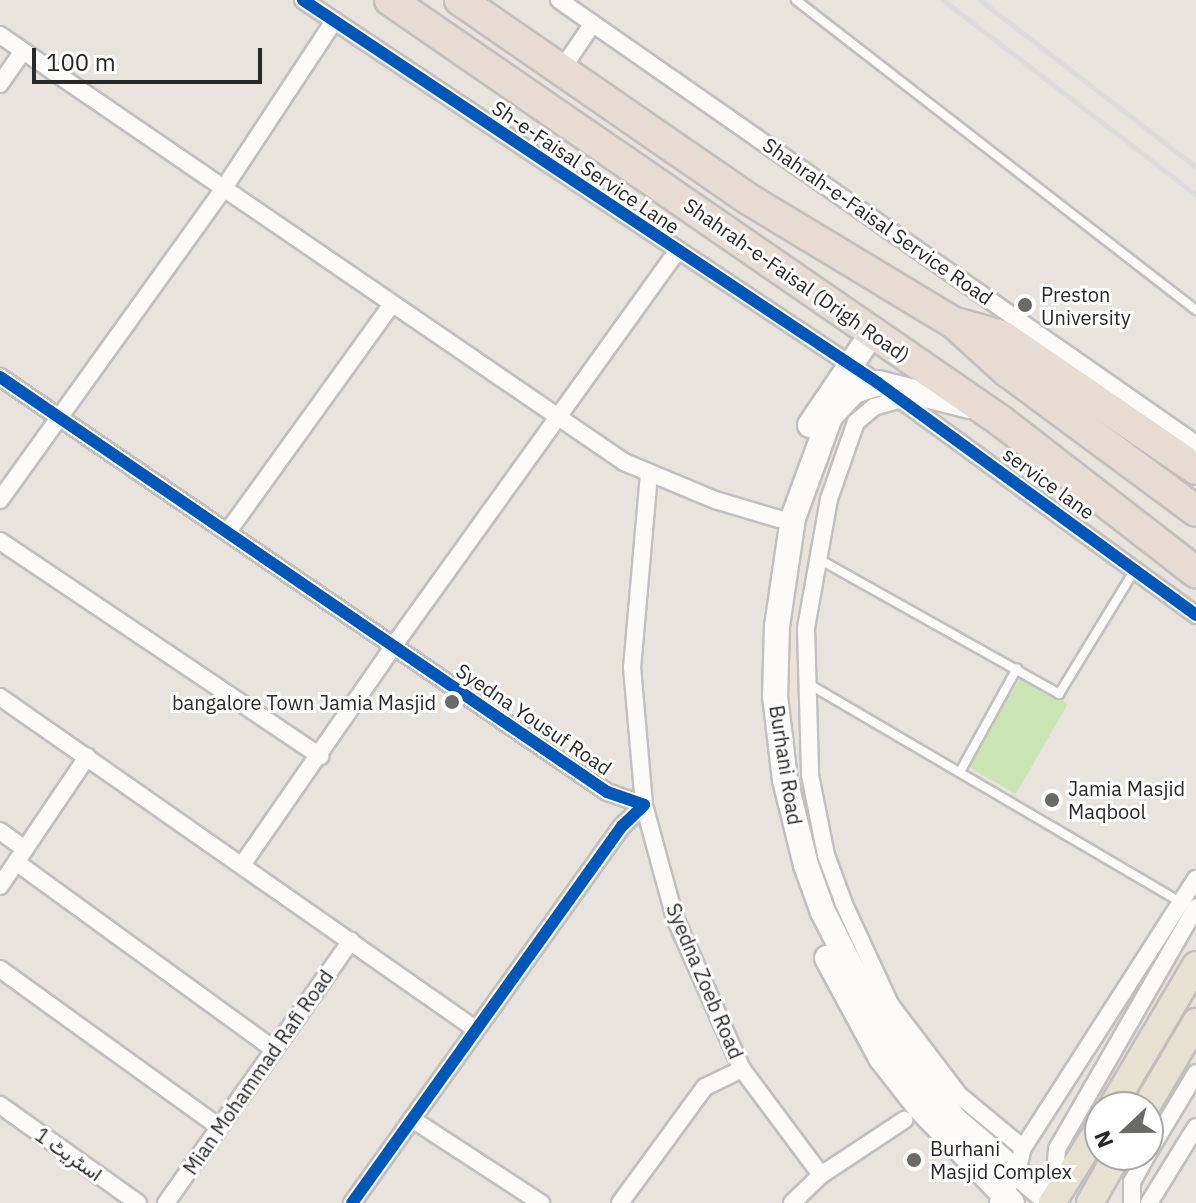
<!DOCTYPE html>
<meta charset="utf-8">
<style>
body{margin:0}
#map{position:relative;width:1196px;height:1203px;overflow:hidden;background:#e8e3dd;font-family:"IBM Plex Sans",Vazirmatn,sans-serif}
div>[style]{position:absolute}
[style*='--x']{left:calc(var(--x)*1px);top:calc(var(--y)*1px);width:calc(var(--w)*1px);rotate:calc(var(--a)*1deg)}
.green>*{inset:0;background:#cae5b3;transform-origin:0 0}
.roads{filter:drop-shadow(2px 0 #c1bfbf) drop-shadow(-2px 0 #c1bfbf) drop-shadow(0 2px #c1bfbf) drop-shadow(0 -2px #c1bfbf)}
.lane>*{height:8px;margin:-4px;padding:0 4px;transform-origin:4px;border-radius:4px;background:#fcfbfa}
.street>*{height:16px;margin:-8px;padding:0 8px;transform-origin:8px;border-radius:8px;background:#fcfbfa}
.secondary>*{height:24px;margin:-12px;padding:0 12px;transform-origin:12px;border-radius:12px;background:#fcfbfa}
.primary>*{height:26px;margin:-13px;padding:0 13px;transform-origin:13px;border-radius:13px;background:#e7e1d1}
.highway>*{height:30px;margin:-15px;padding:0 15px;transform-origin:15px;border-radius:15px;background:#e8dbd2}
.rail>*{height:5px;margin:-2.5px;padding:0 2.5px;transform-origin:2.5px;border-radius:2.5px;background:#dcdcde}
.cycleway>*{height:12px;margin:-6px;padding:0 6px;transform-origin:6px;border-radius:6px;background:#0057b8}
.dots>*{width:22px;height:22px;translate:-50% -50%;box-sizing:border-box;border:4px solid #fff;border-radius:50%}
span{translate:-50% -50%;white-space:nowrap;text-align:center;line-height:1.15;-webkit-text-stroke:6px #fff;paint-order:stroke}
.street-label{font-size:20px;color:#292929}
.poi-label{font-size:20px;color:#292929}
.left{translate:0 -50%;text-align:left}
.right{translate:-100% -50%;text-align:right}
.north{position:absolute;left:1084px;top:1091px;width:80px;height:80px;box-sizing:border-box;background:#fff;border:2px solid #a9a9a9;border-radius:50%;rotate:248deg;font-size:22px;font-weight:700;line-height:32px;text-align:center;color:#292929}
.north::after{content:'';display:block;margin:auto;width:28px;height:36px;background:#6c6a68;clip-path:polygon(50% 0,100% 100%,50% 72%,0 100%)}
.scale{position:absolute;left:32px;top:48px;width:230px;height:36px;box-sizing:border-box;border:4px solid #292929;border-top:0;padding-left:10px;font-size:24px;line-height:28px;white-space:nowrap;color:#292929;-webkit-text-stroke:6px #fff;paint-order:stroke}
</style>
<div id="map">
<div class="green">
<i style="left:1021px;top:677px;width:54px;height:104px;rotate:30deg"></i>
</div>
<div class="roads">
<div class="lane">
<i style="--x:796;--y:0;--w:506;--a:37.78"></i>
<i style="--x:817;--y:558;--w:278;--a:29.3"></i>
<i style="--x:1059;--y:694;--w:144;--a:-58.6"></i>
<i style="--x:807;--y:683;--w:435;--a:30.4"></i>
<i style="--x:961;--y:770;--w:116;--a:-61.2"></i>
</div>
<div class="street">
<i style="--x:303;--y:0;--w:691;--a:33.67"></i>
<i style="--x:878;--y:383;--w:394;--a:36.1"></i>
<i style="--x:559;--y:0;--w:776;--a:34.88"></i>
<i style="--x:0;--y:35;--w:756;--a:34.38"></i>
<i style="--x:624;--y:462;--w:99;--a:22.7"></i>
<i style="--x:715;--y:500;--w:67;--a:16.5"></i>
<i style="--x:562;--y:69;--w:55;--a:-56"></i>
<i style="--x:0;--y:84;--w:40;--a:-55.1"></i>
<i style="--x:0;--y:377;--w:735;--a:34.36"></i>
<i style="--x:607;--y:792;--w:39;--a:19"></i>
<i style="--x:644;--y:805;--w:30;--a:136"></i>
<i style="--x:622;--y:826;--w:464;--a:125.6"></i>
<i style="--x:898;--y:400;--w:25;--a:164"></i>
<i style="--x:874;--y:407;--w:23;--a:140"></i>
<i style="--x:856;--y:422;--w:82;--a:109.3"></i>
<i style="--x:829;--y:499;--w:131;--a:100.1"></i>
<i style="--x:806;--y:628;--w:147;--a:88.4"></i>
<i style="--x:810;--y:775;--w:82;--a:78.7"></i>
<i style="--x:826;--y:855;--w:52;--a:69.8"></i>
<i style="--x:844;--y:904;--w:110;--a:65.3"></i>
<i style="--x:890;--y:1004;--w:114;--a:52.8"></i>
<i style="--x:959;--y:1095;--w:83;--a:39.6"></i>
<i style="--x:649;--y:474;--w:194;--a:95"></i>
<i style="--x:632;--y:667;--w:139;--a:85"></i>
<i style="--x:644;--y:805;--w:117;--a:74.7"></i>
<i style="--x:675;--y:918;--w:165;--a:66.1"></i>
<i style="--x:742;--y:1069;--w:132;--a:53.3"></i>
<i style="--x:821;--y:1175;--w:100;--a:-33.5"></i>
<i style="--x:0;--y:500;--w:380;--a:-54.3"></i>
<i style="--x:222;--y:191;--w:204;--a:-56.6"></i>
<i style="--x:229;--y:530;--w:277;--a:-54.2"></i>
<i style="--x:0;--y:541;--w:386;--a:33.9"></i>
<i style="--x:0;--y:697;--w:578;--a:34.93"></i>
<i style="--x:0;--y:831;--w:31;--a:36"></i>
<i style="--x:16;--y:862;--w:316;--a:36"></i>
<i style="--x:242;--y:865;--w:264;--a:-55.3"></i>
<i style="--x:392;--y:648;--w:488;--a:-54.3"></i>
<i style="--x:0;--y:886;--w:156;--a:-56"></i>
<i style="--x:0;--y:969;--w:269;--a:35.8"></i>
<i style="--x:0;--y:1105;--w:169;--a:35.4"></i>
<i style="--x:412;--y:1119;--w:154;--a:33.1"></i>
<i style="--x:1148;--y:1153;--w:93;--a:-59"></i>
<i style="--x:1053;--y:1193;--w:44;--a:-84.8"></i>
<i style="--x:1057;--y:1149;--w:279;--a:-60.1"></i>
<i style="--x:998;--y:1202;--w:35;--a:-57"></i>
<i style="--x:1017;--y:1173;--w:26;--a:-77"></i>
<i style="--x:1023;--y:1148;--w:320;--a:-57.3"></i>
<i style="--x:166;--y:1203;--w:321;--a:-54.8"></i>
<i style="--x:620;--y:1203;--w:144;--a:-53.8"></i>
<i style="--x:705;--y:1087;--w:41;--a:-25.9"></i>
<i style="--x:792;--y:1203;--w:40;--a:-44"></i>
<i style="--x:1132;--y:1203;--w:21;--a:-90"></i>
<i style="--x:1132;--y:1182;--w:31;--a:-61"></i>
<i style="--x:1149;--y:1203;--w:89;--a:-58.3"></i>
</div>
<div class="secondary">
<i style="--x:970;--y:406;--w:95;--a:-166"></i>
<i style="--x:878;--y:383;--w:25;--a:162"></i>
<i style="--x:854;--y:391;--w:35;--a:133"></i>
<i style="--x:830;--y:417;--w:108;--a:110.1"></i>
<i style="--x:793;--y:518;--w:109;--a:98.4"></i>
<i style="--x:777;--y:626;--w:70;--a:91.6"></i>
<i style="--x:775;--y:696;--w:85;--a:83.2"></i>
<i style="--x:785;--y:780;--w:88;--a:76.1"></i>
<i style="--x:806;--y:865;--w:50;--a:70.1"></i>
<i style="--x:823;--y:912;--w:112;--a:63"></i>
<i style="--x:874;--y:1012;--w:135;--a:53.1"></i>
<i style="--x:955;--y:1120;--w:128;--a:40.3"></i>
<i style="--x:810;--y:425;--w:112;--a:-55.9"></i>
<i style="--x:827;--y:958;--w:114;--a:61.6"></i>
<i style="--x:881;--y:1058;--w:63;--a:52"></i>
<i style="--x:920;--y:1108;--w:132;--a:45.9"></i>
</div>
<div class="primary">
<i style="--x:1112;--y:1107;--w:165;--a:-59.4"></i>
<i style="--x:1146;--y:1107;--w:99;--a:-59.5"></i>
<i style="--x:1052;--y:1203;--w:90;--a:-57.7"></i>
<i style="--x:1090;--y:1203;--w:55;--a:-60.6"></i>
</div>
<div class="highway">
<i style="--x:390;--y:0;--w:742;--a:34.57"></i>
<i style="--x:1001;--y:421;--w:247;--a:37.8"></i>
<i style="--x:460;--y:0;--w:352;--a:34.6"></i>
<i style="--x:750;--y:200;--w:238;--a:31.1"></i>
<i style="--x:954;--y:323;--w:72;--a:42.2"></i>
<i style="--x:1007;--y:371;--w:235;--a:36.5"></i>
<i style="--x:959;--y:324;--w:45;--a:15.6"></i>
<i style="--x:1002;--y:336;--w:235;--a:34.4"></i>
</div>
</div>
<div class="rail">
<i style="--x:943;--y:0;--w:319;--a:37.6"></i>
<i style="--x:980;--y:0;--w:273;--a:37.7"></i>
</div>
<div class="cycleway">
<i style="--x:303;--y:0;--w:691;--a:33.67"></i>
<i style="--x:878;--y:383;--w:394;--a:36.1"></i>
<i style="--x:0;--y:377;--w:735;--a:34.36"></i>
<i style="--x:607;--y:792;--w:39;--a:19"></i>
<i style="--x:644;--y:805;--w:30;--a:136"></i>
<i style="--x:622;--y:826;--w:464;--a:125.6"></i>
</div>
<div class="dots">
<i style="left:1025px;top:305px;background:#6c6a68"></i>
<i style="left:452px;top:702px;background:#6c6a68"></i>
<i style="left:1052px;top:800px;background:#6c6a68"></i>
<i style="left:914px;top:1160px;background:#6c6a68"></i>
</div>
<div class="street-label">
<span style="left:586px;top:167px;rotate:34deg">Sh-e-Faisal Service Lane</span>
<span style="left:878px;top:221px;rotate:35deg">Shahrah-e-Faisal Service Road</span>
<span style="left:797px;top:280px;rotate:35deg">Shahrah-e-Faisal (Drigh Road)</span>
<span style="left:1049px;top:483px;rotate:36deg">service lane</span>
<span style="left:534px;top:719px;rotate:34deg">Syedna Yousuf Road</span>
<span style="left:786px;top:765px;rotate:81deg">Burhani Road</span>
<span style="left:705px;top:981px;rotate:67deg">Syedna Zoeb Road</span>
<span style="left:258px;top:1072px;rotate:-55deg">Mian Mohammad Rafi Road</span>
<span style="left:69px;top:1154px;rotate:35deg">اسٹریٹ 1</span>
</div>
<div class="poi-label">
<span class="left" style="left:1041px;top:306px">Preston<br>University</span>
<span class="right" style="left:436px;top:702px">bangalore Town Jamia Masjid</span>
<span class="left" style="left:1068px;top:800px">Jamia Masjid<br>Maqbool</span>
<span class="left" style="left:930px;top:1160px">Burhani<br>Masjid Complex</span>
</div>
<div class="north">N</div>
<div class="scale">100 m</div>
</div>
